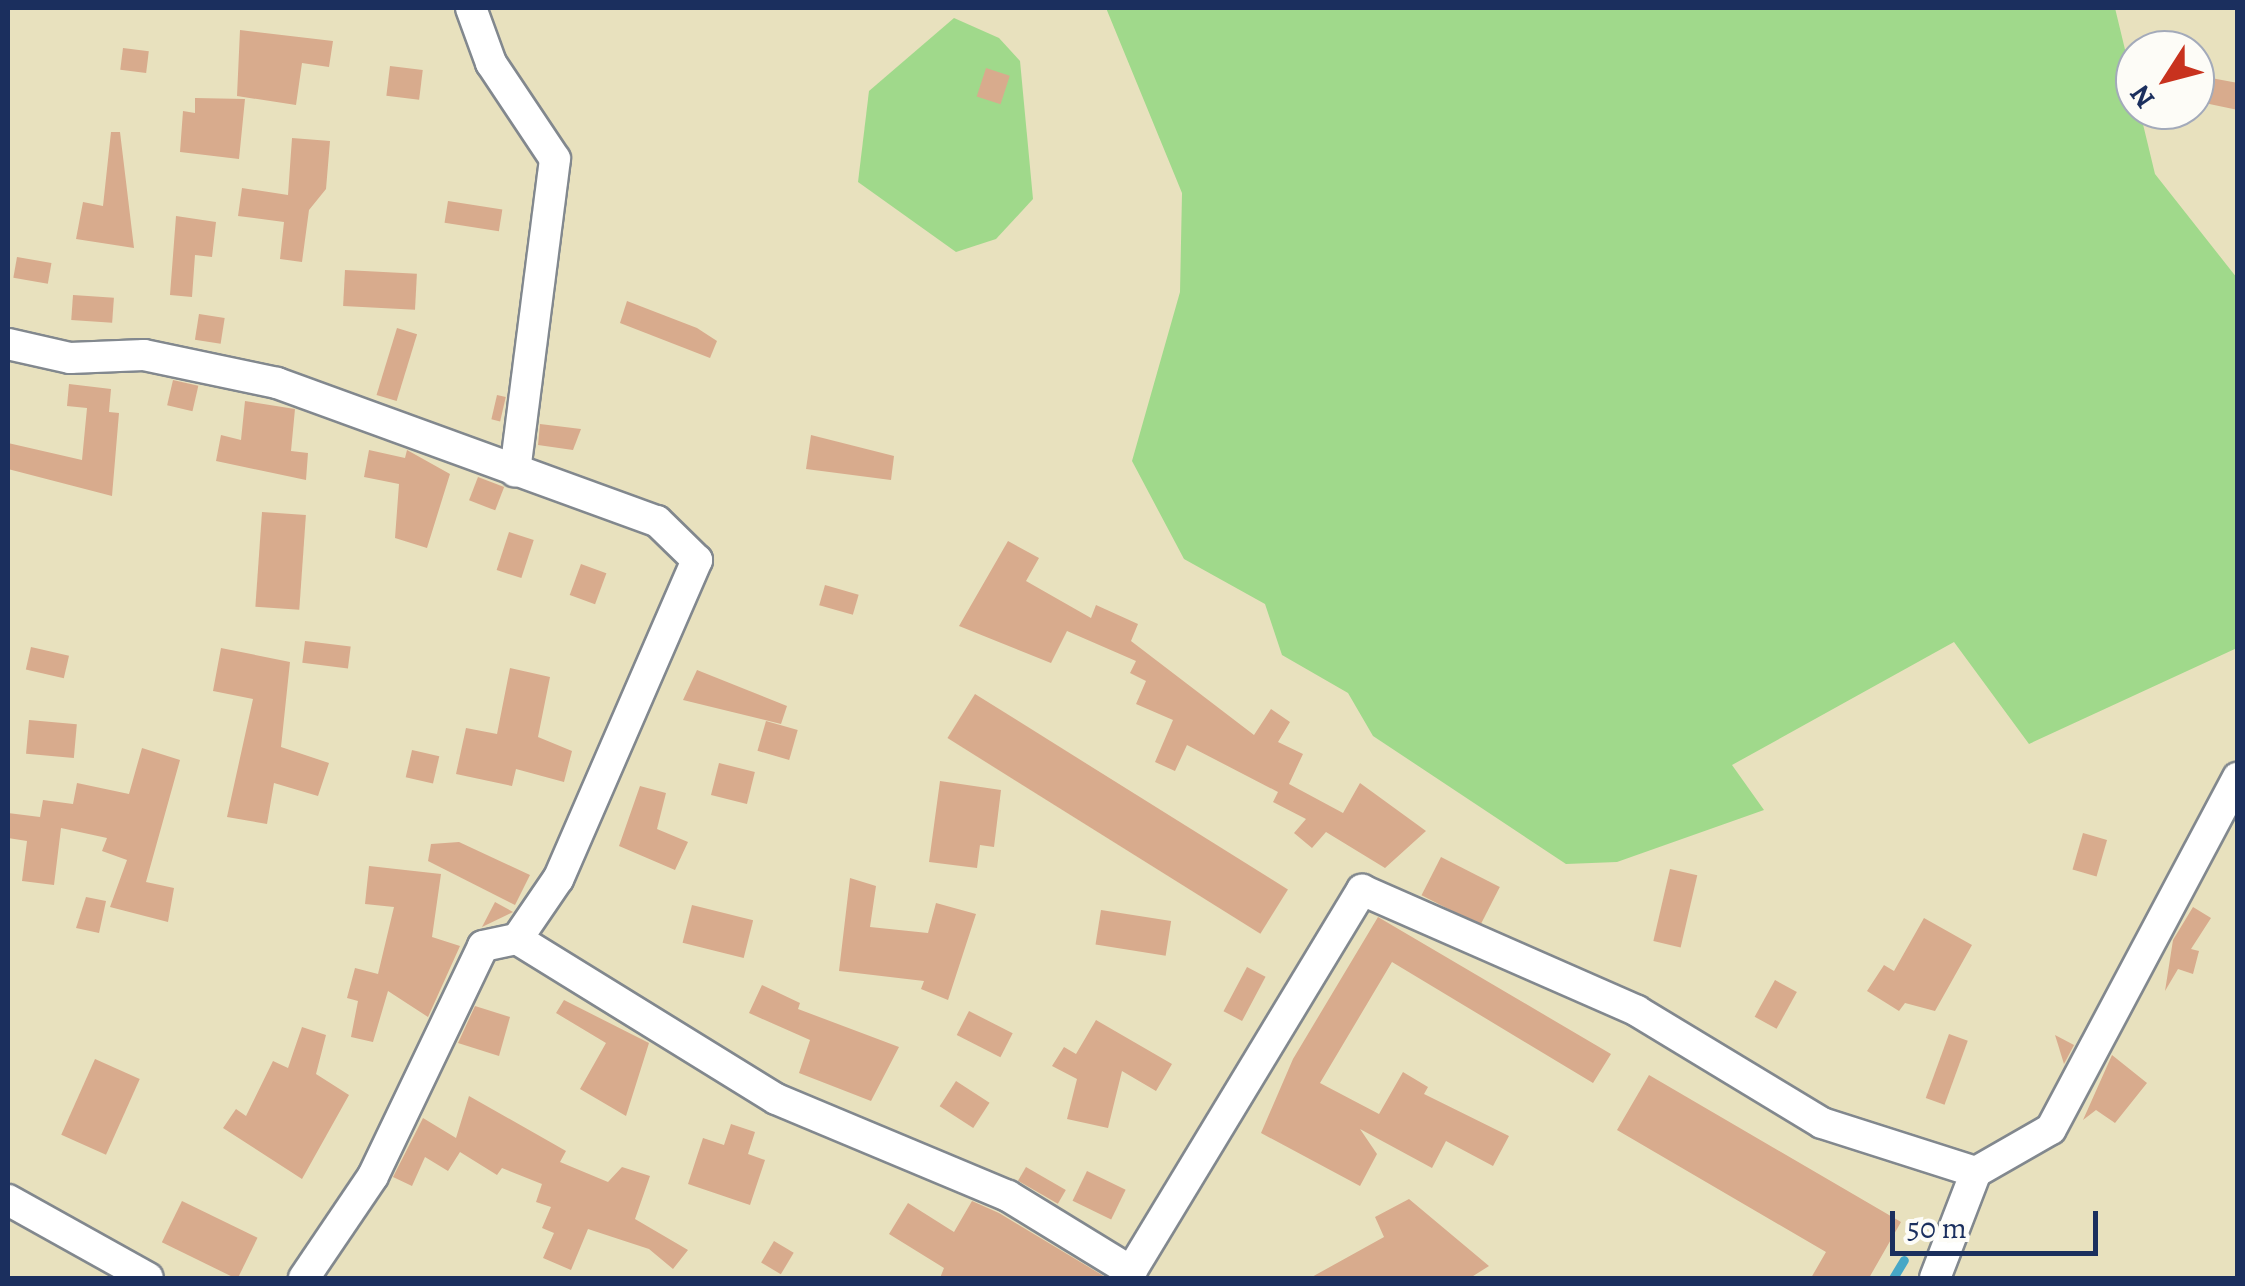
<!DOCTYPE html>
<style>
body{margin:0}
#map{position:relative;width:2245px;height:1286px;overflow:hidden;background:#e8e1be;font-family:Alegreya,serif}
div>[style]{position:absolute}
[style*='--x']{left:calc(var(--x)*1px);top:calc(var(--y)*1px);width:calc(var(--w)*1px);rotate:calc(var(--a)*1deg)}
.green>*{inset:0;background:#a0d98b}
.stream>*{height:9px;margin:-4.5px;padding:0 4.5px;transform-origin:4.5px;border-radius:4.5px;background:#47a7c6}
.building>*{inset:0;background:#d8ab8d;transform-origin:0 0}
.roads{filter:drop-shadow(2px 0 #82888e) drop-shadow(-2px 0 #82888e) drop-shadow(0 2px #82888e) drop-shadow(0 -2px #82888e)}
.minor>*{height:30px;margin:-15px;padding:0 15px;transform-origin:15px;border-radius:15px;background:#fff}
span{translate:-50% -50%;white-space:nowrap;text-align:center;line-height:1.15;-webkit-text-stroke:10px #fdfcf7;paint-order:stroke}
.frame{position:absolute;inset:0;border:10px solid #1b2f5e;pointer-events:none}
.north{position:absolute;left:2115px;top:30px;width:100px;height:100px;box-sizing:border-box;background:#fdfcf7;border:2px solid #a3aaba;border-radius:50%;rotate:234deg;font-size:28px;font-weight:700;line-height:40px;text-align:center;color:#1b2f5e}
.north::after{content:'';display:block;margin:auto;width:35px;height:45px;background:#c8321e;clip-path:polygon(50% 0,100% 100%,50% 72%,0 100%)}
.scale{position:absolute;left:1890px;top:1211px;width:208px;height:45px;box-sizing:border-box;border:5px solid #1b2f5e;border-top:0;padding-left:12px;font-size:30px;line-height:35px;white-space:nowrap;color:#1b2f5e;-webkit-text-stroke:8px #fdfcf7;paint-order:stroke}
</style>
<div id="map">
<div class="green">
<i style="clip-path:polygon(1106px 8px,2115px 8px,2155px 174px,2237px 278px,2237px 648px,2029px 744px,1954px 642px,1732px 765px,1764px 810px,1617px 862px,1566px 864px,1373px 736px,1348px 693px,1282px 655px,1265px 604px,1184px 559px,1132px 461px,1180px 292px,1182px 193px)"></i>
<i style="clip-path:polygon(954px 18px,999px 38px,1020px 61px,1033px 199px,996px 239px,956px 252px,858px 182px,869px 91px)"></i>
</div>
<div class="stream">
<i style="--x:1893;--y:1278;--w:21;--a:-59"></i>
</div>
<div class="building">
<i style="clip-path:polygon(240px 30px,333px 41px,329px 67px,302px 63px,296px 105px,237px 96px)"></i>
<i style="left:123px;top:48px;width:26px;height:22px;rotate:7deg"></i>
<i style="left:390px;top:66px;width:33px;height:30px;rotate:7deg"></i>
<i style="left:986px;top:68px;width:25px;height:30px;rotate:18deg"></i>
<i style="clip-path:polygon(2195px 75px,2238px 83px,2238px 110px,2195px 101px)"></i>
<i style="clip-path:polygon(195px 98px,245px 99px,239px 159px,180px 152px,183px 111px,195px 113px)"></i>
<i style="clip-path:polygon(111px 132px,120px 132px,134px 248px,76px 239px,83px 202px,103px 206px)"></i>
<i style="clip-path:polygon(292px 138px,330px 141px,326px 189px,309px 210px,302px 262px,280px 259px,284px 222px,238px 216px,242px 188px,288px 195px)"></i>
<i style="left:448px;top:201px;width:55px;height:22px;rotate:9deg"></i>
<i style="clip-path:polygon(176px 216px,216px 222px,212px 257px,195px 255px,192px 297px,170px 295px)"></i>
<i style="left:17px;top:257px;width:35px;height:21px;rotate:10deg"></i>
<i style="left:345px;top:270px;width:72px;height:36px;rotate:3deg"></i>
<i style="left:73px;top:295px;width:41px;height:25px;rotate:4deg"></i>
<i style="clip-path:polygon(627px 301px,697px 328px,717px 341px,710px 358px,620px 323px)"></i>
<i style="left:199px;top:314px;width:26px;height:26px;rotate:9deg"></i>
<i style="left:397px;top:328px;width:21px;height:70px;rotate:17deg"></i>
<i style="left:173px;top:380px;width:26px;height:26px;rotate:13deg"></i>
<i style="clip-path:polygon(69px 384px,111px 389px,109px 412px,119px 413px,112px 496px,8px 469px,8px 443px,82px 460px,87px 408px,67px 406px)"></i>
<i style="left:497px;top:395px;width:9px;height:25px;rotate:13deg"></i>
<i style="clip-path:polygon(245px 401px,295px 409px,291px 451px,308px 453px,306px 480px,216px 461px,221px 435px,241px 440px)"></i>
<i style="clip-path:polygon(540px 424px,581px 429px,573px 450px,538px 445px)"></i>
<i style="clip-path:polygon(811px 435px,894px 456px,891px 480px,806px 469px)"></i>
<i style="clip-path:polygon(369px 450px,405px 458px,407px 450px,450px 474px,427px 548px,395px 538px,399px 484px,364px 477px)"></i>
<i style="left:478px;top:477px;width:28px;height:25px;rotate:21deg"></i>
<i style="left:262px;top:512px;width:44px;height:95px;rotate:4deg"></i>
<i style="left:509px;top:532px;width:26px;height:40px;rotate:18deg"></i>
<i style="clip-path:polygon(1008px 541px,1039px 558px,1026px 581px,1091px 618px,1096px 605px,1138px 624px,1131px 641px,1254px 735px,1271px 709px,1290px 722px,1278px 742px,1303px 754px,1289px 784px,1343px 813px,1360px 783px,1426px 831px,1385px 868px,1326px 832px,1312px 848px,1294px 833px,1306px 819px,1273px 802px,1278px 792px,1187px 745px,1175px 771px,1155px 762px,1173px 720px,1136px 704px,1146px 681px,1130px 673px,1136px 661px,1067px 631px,1051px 663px,959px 626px)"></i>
<i style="left:581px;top:564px;width:27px;height:33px;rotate:20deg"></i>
<i style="left:825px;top:585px;width:35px;height:21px;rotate:16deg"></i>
<i style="left:305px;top:641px;width:46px;height:22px;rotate:7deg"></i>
<i style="left:31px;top:647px;width:39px;height:23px;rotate:13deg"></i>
<i style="clip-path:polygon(221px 648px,290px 662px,281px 747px,329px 763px,318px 796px,274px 783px,267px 824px,227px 817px,253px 699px,213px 691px)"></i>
<i style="clip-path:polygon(510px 668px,550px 677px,538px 737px,572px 751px,564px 782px,516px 769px,512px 786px,456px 774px,466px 728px,497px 734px)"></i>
<i style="clip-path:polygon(697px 670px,787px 706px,781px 724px,683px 700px)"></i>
<i style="left:975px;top:694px;width:369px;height:52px;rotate:32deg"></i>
<i style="left:29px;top:720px;width:48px;height:34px;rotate:5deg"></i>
<i style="left:766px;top:721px;width:33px;height:31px;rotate:16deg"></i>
<i style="clip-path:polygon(142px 748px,180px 760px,146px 882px,174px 888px,168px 922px,110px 907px,127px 860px,102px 851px,107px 838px,61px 828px,54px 885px,22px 881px,27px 841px,8px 838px,8px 813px,40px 817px,43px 800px,73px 804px,77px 783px,129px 794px)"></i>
<i style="left:412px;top:750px;width:28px;height:28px;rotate:13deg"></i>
<i style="left:719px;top:763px;width:37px;height:33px;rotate:14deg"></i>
<i style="clip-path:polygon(940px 781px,1001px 790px,994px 847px,980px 845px,977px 868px,929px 862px)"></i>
<i style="clip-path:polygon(640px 786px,666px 793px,657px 829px,688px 842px,675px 870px,619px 846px)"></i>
<i style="left:2083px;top:833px;width:25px;height:38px;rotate:16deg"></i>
<i style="clip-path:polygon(459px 842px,530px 875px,515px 905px,428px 861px,431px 844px)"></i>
<i style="left:1441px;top:857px;width:66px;height:43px;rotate:27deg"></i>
<i style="clip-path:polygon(369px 866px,441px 874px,432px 937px,460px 946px,428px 1017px,388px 991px,373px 1042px,351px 1037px,358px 1001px,347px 998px,355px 968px,378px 974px,394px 907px,365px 904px)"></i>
<i style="left:1670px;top:869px;width:28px;height:74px;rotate:13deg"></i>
<i style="clip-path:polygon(850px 878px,876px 886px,870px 927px,928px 933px,936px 903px,976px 914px,948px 1000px,921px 989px,924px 981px,839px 971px)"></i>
<i style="clip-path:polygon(86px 897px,106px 901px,99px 933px,76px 928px)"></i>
<i style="clip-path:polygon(495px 902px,513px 912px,482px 927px)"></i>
<i style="left:692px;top:905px;width:63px;height:39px;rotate:14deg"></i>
<i style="clip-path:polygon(2193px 907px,2211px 918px,2191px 949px,2199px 951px,2193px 974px,2178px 969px,2165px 991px,2173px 940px)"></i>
<i style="left:1101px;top:910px;width:71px;height:35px;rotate:9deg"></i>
<i style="clip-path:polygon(1378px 917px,1611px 1054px,1593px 1083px,1392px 962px,1320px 1083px,1379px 1114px,1403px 1072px,1428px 1087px,1424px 1094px,1509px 1136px,1493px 1166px,1446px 1141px,1432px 1168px,1360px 1129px,1377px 1154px,1360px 1186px,1261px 1133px,1293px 1059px)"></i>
<i style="clip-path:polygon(1924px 918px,1972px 945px,1935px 1011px,1905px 1003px,1899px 1011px,1867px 991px,1884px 965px,1894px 971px)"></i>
<i style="left:1247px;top:967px;width:21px;height:50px;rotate:28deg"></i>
<i style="left:1775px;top:980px;width:25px;height:42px;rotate:29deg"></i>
<i style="clip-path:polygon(762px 985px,800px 1003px,798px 1009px,899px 1047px,871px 1101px,799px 1073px,810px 1040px,749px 1013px)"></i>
<i style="clip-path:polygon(564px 1000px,649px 1043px,626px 1116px,580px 1089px,606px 1043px,556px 1013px)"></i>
<i style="clip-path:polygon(475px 1006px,510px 1017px,499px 1056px,458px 1043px)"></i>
<i style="left:969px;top:1011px;width:49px;height:27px;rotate:27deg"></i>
<i style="clip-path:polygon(1096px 1020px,1172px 1064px,1156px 1091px,1122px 1071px,1108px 1128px,1067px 1119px,1077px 1079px,1052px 1066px,1064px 1047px,1076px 1054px)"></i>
<i style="clip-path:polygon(302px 1027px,326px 1035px,316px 1074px,349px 1095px,302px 1179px,223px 1128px,236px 1109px,246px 1116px,273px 1061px,288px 1068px)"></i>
<i style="left:1949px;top:1034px;width:20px;height:68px;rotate:20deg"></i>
<i style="clip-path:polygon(2055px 1035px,2074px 1045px,2064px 1064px)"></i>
<i style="clip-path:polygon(2112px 1055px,2147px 1083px,2115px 1123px,2096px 1110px,2083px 1120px)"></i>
<i style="left:95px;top:1059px;width:49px;height:83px;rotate:24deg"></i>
<i style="clip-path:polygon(1649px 1075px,1901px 1222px,1869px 1278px,1811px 1278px,1826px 1252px,1617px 1130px)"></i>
<i style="left:956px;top:1081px;width:40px;height:30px;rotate:33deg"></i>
<i style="clip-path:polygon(469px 1096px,566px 1151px,560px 1162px,608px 1182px,622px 1167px,650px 1176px,635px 1219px,688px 1250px,673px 1269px,649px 1249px,588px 1229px,571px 1270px,543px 1258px,554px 1233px,542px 1228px,551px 1207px,536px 1202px,542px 1184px,502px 1168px,497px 1175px,460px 1152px,448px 1171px,425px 1157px,412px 1186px,393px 1177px,423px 1118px,456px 1138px)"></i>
<i style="clip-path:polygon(731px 1124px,755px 1132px,748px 1154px,765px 1160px,750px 1205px,688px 1184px,703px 1138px,724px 1145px)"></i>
<i style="left:1026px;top:1167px;width:46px;height:16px;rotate:30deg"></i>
<i style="left:1087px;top:1171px;width:43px;height:33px;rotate:26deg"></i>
<i style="clip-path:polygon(1409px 1199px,1489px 1266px,1470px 1278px,1310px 1278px,1384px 1237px,1375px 1217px)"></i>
<i style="left:182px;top:1201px;width:84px;height:46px;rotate:26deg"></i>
<i style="clip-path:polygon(972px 1201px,999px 1213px,1107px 1278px,940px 1278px,944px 1268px,889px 1234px,908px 1203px,954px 1232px)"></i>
<i style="left:774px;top:1241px;width:23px;height:25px;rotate:31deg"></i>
</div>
<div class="roads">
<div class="minor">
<i style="--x:471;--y:8;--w:59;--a:70"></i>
<i style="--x:491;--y:63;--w:115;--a:56.3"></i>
<i style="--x:555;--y:159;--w:315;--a:97.3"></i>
<i style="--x:8;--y:344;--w:64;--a:12.7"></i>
<i style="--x:70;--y:358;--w:74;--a:-2.3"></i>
<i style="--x:144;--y:355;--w:136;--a:11.9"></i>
<i style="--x:277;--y:383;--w:404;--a:20"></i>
<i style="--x:657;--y:521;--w:56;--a:44.3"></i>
<i style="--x:697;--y:560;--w:348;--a:113.5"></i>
<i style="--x:558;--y:879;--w:73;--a:124.3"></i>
<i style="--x:517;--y:939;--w:304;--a:31.7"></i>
<i style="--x:776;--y:1099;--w:251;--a:22.7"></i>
<i style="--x:1008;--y:1196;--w:145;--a:31.5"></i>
<i style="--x:8;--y:1200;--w:160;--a:29.1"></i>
<i style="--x:304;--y:1278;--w:123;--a:-55.9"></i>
<i style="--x:373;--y:1176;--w:255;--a:-64.4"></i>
<i style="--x:483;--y:946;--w:35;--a:-12"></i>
<i style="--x:1127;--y:1278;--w:454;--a:-58.8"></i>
<i style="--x:1362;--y:890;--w:300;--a:23.7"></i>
<i style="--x:1637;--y:1011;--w:216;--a:31.2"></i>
<i style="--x:1822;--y:1123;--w:162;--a:17.7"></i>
<i style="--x:1935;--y:1278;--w:114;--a:-68.9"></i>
<i style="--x:1976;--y:1172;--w:86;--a:-29.8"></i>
<i style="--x:2051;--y:1129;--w:398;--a:-62"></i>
</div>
</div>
<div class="frame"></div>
<div class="north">N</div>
<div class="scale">50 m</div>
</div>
